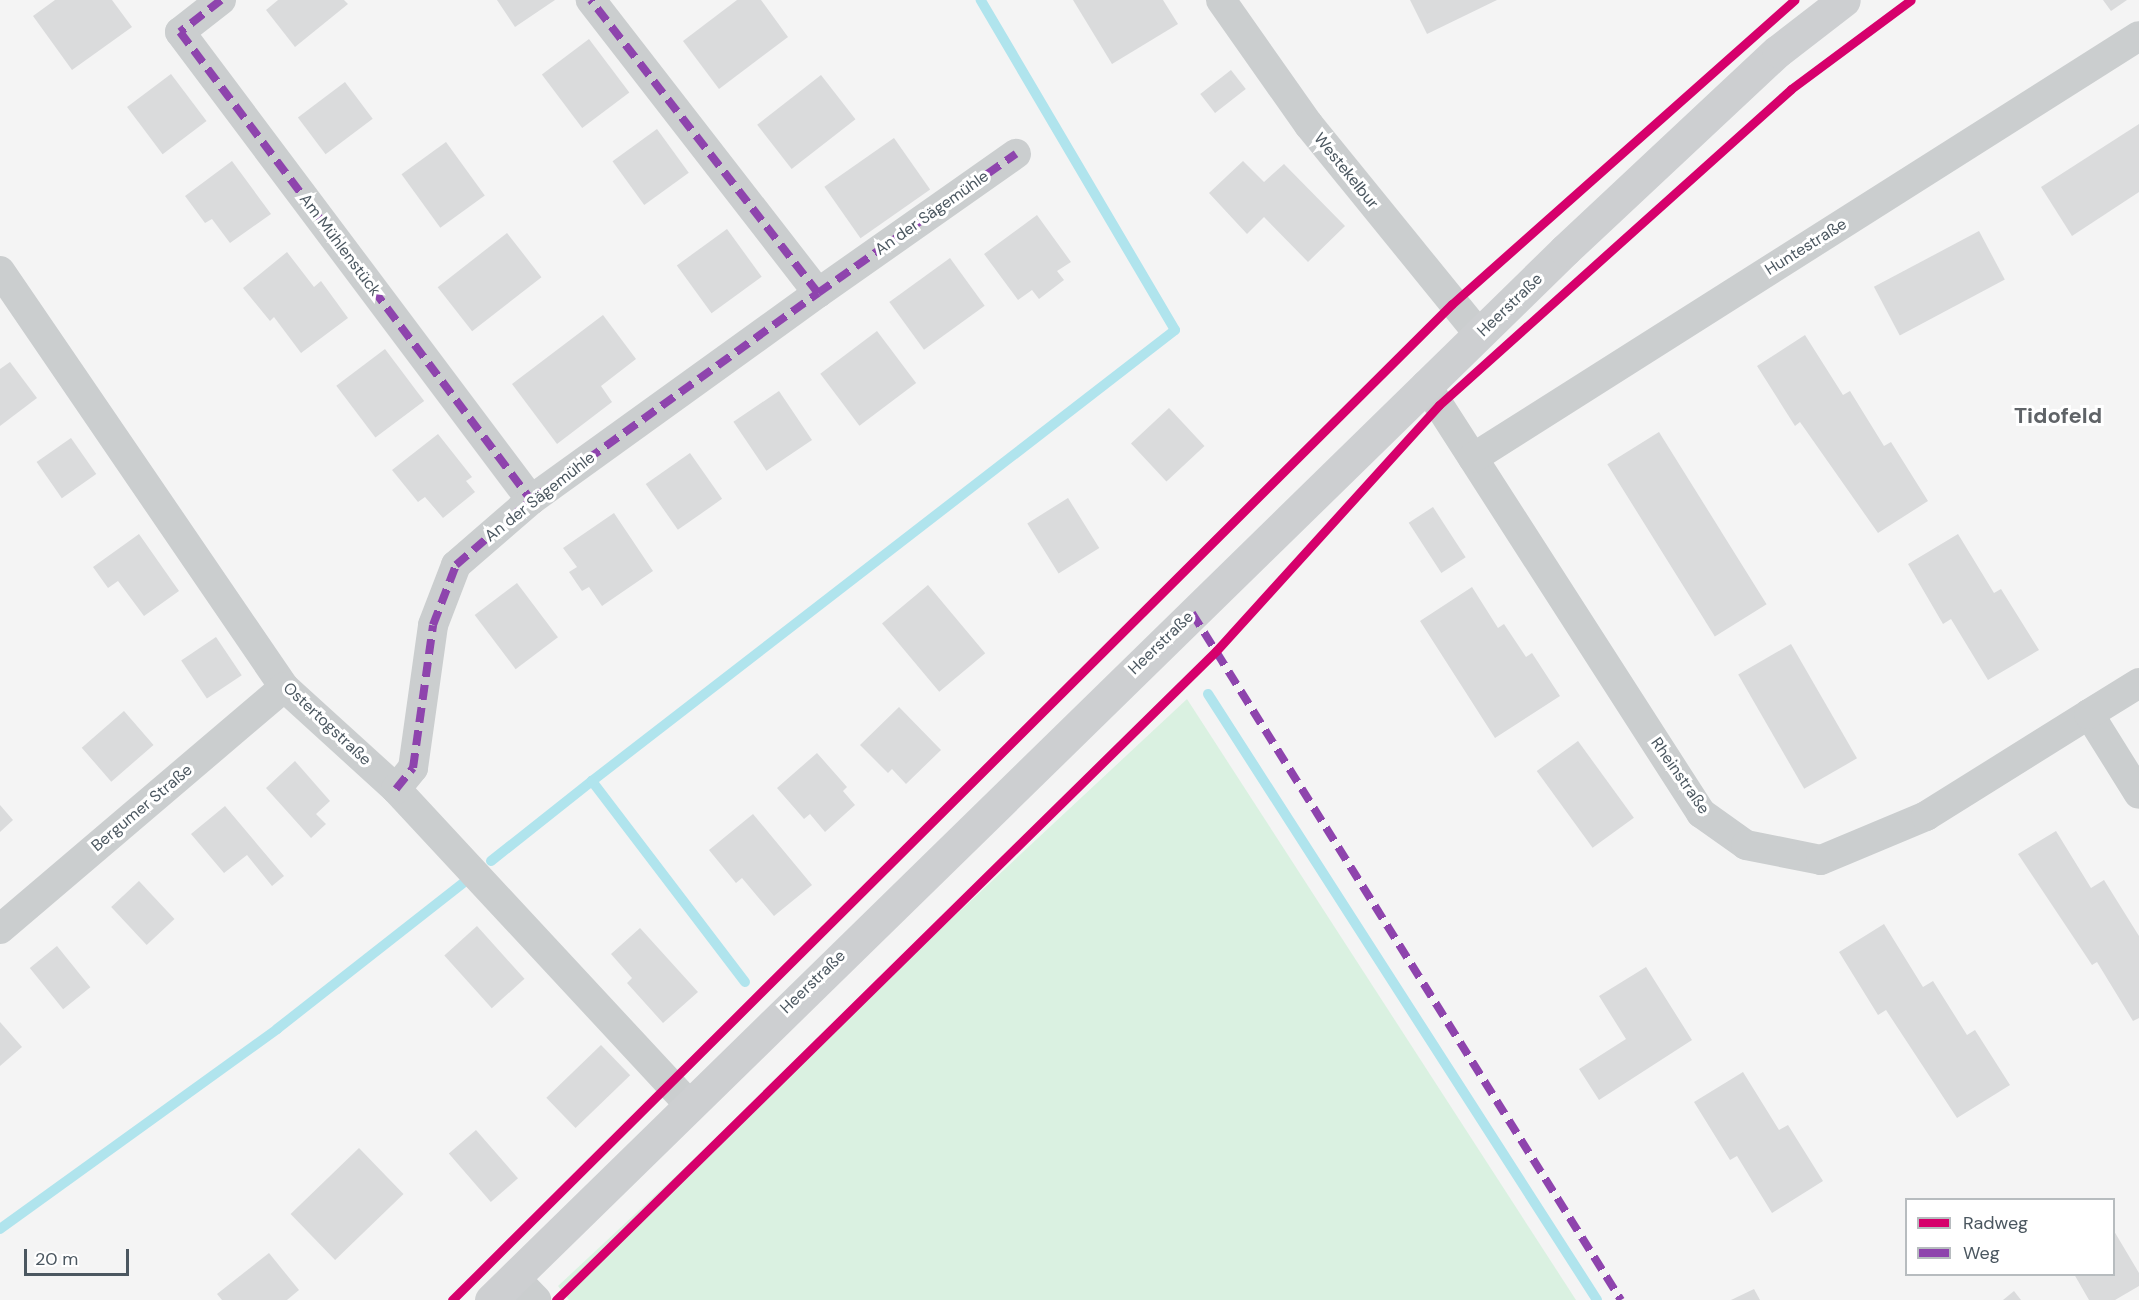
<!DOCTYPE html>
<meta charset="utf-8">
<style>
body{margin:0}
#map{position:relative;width:2139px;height:1300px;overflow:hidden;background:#f4f4f4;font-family:"DM Sans",sans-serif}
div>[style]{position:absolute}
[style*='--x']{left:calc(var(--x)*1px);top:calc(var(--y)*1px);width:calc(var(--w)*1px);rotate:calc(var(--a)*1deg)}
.green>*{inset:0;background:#daf1e1}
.stream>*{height:10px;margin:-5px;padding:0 5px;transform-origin:5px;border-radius:5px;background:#b0e4ed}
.building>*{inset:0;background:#dadbdc;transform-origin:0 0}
.street>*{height:30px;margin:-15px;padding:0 15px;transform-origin:15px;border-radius:15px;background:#cbcecf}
.secondary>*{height:33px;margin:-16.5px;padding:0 16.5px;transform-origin:16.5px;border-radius:16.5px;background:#cdcfd1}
.quiet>*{height:8px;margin-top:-4px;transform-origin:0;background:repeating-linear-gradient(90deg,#8e44ad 0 15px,transparent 0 23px)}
.cycleway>*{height:9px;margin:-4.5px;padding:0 4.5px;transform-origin:4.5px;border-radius:4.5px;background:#d6006c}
span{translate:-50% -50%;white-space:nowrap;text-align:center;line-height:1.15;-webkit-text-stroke:6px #fff;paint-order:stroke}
.street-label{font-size:16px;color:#4b5760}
.district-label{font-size:22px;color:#5f6367;font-weight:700}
.legend{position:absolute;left:1905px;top:1198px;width:210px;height:78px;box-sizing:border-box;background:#fff;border:2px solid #b7bcbf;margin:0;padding:8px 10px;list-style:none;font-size:18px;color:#4b5760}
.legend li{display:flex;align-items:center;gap:12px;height:30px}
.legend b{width:30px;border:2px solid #b7bcbf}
.scale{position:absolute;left:24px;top:1249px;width:105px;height:27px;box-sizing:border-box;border:3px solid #4b5760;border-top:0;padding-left:8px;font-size:18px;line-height:21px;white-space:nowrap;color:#4b5760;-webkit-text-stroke:4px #fff;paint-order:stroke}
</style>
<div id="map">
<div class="green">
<i style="clip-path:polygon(1187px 699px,1576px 1300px,569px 1300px,558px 1286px)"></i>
</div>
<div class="stream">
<i style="--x:1208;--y:694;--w:720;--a:57.3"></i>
<i style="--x:491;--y:861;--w:129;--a:-38.4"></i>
<i style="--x:745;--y:982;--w:253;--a:-127.3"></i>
<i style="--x:592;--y:781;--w:737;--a:-37.72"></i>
<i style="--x:1175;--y:330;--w:383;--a:-120.5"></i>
<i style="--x:0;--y:1229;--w:342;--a:-35.8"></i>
<i style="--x:277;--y:1029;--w:240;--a:-38.1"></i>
</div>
<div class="building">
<i style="clip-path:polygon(55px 0,112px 0,132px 27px,72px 70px,33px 16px)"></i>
<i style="clip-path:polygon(278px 0,344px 0,348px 4px,295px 47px,266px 10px)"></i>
<i style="clip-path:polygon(497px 0,555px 0,515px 27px)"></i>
<i style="clip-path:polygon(737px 0,761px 0,788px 37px,719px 89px,683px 41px)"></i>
<i style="clip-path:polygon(1073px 0,1163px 0,1178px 24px,1112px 64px)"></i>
<i style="clip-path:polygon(1410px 0,1497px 0,1427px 34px)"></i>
<i style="clip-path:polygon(2103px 0,2127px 0,2111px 11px)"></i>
<i style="left:589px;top:39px;width:67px;height:59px;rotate:53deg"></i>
<i style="left:1231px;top:70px;width:24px;height:39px;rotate:52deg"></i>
<i style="left:171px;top:74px;width:59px;height:55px;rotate:53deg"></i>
<i style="left:821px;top:75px;width:56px;height:81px;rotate:52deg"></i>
<i style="left:345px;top:82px;width:46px;height:59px;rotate:53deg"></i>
<i style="clip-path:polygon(2139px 124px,2139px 192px,2072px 236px,2041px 187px)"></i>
<i style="left:657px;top:129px;width:54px;height:55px;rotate:54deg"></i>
<i style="left:894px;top:138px;width:63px;height:85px;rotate:55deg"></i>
<i style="left:446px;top:142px;width:66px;height:55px;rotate:54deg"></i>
<i style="clip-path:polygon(232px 161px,271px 214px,230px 243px,212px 219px,205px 223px,185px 196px)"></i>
<i style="clip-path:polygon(1243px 161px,1264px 182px,1284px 164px,1345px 226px,1308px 262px,1264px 217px,1247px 234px,1209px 193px)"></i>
<i style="clip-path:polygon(1037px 215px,1071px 262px,1057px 271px,1064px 280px,1039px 299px,1032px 290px,1018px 300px,984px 254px)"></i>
<i style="left:727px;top:229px;width:59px;height:62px;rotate:54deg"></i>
<i style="left:1979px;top:231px;width:55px;height:119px;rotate:62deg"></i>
<i style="left:507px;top:233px;width:56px;height:88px;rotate:52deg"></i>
<i style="clip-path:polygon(287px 252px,314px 287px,321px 281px,348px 318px,301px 353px,274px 317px,270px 321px,243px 288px)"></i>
<i style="left:950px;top:258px;width:59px;height:75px;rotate:54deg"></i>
<i style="clip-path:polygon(603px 315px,636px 359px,601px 386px,612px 402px,557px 444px,512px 384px)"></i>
<i style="left:877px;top:331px;width:65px;height:71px;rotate:53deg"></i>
<i style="clip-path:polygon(1805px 335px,1843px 395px,1850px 391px,1884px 446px,1891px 442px,1928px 501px,1878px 533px,1800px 422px,1795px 426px,1757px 366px)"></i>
<i style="left:385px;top:349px;width:65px;height:61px;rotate:53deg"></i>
<i style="clip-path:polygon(10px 362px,37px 398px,0 426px,0 369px)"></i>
<i style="left:779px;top:391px;width:59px;height:55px;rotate:56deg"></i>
<i style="left:1169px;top:408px;width:52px;height:52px;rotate:47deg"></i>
<i style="left:1659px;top:432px;width:203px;height:61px;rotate:58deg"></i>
<i style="clip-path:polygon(438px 434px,472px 477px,466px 481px,475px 492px,443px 518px,425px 497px,418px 502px,392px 470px)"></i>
<i style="left:71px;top:438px;width:44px;height:42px;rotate:55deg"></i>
<i style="left:690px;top:453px;width:56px;height:54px;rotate:55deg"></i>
<i style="left:1068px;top:498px;width:59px;height:48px;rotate:58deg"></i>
<i style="left:1433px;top:507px;width:60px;height:29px;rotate:57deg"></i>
<i style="clip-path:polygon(614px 513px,653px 571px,602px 606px,589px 587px,582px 591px,569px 572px,577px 567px,563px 548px)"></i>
<i style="clip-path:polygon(139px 534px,179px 591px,144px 616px,118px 581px,108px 588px,93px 567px)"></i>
<i style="clip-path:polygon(1958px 534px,1994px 593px,2001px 589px,2039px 650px,1988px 680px,1951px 619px,1943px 624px,1908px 564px)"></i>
<i style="left:517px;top:583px;width:68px;height:53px;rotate:53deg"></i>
<i style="left:928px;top:585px;width:89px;height:60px;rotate:50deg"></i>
<i style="clip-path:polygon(1472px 587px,1498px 628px,1504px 624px,1526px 657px,1532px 653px,1560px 696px,1495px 738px,1420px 621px)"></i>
<i style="left:216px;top:637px;width:46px;height:42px;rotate:56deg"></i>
<i style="left:1791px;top:644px;width:132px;height:61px;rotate:60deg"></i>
<i style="clip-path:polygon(899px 707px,941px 750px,906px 784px,892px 769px,888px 773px,860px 745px)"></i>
<i style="left:124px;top:711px;width:45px;height:56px;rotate:49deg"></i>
<i style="left:1578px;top:741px;width:95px;height:51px;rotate:54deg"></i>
<i style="clip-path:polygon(817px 753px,847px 787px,843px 791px,855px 805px,825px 832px,810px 814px,804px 819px,777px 788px)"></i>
<i style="clip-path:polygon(295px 761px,330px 801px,316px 814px,326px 824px,311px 838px,266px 788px)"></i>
<i style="clip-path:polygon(0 805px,13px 820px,0 832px)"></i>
<i style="clip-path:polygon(225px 806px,284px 876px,272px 886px,247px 855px,224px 873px,191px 834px)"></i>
<i style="clip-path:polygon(753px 814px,812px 885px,774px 916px,742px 878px,736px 883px,709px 850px)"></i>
<i style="clip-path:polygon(2056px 831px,2091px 888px,2104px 880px,2139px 936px,2139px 1018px,2133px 1021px,2097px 962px,2092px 965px,2018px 854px)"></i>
<i style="left:139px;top:881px;width:52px;height:38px;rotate:47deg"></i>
<i style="clip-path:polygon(1884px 924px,1923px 987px,1933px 981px,1967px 1035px,1975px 1030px,2010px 1085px,1957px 1118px,1886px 1010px,1878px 1015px,1839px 952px)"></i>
<i style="left:477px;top:926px;width:71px;height:44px;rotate:48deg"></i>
<i style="clip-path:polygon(640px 928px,698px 992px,663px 1023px,627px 983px,632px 978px,611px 954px)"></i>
<i style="left:57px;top:946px;width:53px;height:35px;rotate:51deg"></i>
<i style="clip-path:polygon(1646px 967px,1692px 1040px,1599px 1100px,1579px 1069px,1626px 1039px,1599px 996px)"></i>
<i style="clip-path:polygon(0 1022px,22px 1047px,0 1066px)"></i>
<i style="left:601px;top:1045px;width:42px;height:76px;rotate:46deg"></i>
<i style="clip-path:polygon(1743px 1072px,1779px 1130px,1788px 1125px,1823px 1181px,1772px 1213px,1737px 1156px,1730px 1160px,1694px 1102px)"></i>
<i style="left:476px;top:1130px;width:64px;height:36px;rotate:49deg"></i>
<i style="left:359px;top:1148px;width:64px;height:95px;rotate:46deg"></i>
<i style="clip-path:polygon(2114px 1231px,2139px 1273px,2139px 1286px,2115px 1300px,2089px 1300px,2074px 1274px,2114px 1274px)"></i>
<i style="clip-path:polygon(269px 1253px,299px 1290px,287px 1300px,222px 1300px,217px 1294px)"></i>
<i style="clip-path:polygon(1754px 1289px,1760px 1300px,1731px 1300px)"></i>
<i style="clip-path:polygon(2014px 1291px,2021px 1300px,2003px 1300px)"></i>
</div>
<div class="street">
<i style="--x:221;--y:0;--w:52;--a:142"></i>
<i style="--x:180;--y:32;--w:585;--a:53.13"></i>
<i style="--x:1221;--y:0;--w:153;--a:54.9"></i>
<i style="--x:1309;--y:125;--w:269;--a:50.9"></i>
<i style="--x:0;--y:271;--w:504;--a:55.68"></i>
<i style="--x:284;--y:687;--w:151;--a:42.3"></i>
<i style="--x:396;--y:789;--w:429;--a:47.1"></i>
<i style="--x:818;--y:293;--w:242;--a:-35.1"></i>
<i style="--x:1426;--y:385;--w:509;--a:57.28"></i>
<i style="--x:1701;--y:813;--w:55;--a:35.4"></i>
<i style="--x:1746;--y:845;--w:76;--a:11.3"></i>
<i style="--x:1821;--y:860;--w:114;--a:-22.7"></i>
<i style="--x:1926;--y:816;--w:192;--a:-32"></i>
<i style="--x:2089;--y:714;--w:94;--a:58"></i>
<i style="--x:1473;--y:458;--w:788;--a:-32.36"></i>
<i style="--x:2089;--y:714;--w:59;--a:-31.8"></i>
<i style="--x:396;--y:789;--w:27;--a:-51"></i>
<i style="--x:413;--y:768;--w:144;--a:-82"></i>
<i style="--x:433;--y:625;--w:64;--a:-69"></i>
<i style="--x:456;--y:565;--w:99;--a:-40.9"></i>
<i style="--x:531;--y:500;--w:354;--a:-35.8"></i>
<i style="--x:818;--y:293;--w:371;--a:-127.8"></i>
<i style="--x:0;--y:929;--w:373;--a:-40.4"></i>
<i style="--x:514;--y:1277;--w:32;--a:46"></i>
</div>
<div class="secondary">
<i style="--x:491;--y:1300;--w:1502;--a:-44.35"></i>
<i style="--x:1565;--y:250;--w:291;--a:-43.1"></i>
<i style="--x:1778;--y:51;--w:83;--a:-37.7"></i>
</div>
<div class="quiet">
<i style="--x:221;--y:0;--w:52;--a:142"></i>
<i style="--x:180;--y:32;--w:585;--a:53.13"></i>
<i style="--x:818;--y:293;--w:242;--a:-35.1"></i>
<i style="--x:1192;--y:613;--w:810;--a:58.02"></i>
<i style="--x:396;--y:789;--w:27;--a:-51"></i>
<i style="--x:413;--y:768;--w:144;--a:-82"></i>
<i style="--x:433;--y:625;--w:64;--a:-69"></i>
<i style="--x:456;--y:565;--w:99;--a:-40.9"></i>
<i style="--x:531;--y:500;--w:354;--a:-35.8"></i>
<i style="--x:818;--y:293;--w:371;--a:-127.8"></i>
</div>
<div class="cycleway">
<i style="--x:452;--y:1300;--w:1411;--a:-44.89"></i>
<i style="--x:1452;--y:304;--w:458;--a:-41.6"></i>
<i style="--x:556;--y:1300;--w:926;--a:-44.52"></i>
<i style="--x:1216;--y:651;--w:332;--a:-47.8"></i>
<i style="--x:1439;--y:405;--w:473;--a:-41.9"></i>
<i style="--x:1791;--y:89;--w:149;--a:-36.6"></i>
</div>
<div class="street-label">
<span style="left:1346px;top:171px;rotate:51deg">Westekelbur</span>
<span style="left:932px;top:213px;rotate:-35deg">An der Sägemühle</span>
<span style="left:340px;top:245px;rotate:53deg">Am Mühlenstück</span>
<span style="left:1806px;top:247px;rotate:-32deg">Huntestraße</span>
<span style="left:1510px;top:305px;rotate:-44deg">Heerstraße</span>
<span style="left:540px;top:497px;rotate:-38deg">An der Sägemühle</span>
<span style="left:1161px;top:643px;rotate:-44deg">Heerstraße</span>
<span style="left:327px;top:724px;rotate:43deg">Ostertogstraße</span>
<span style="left:1680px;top:776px;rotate:55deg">Rheinstraße</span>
<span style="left:142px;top:808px;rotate:-40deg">Bergumer Straße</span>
<span style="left:813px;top:982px;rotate:-44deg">Heerstraße</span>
</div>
<div class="district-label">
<span style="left:2058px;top:416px">Tidofeld</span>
</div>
<ul class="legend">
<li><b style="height:8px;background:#d6006c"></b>Radweg</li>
<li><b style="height:8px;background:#8e44ad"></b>Weg</li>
</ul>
<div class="scale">20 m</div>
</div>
